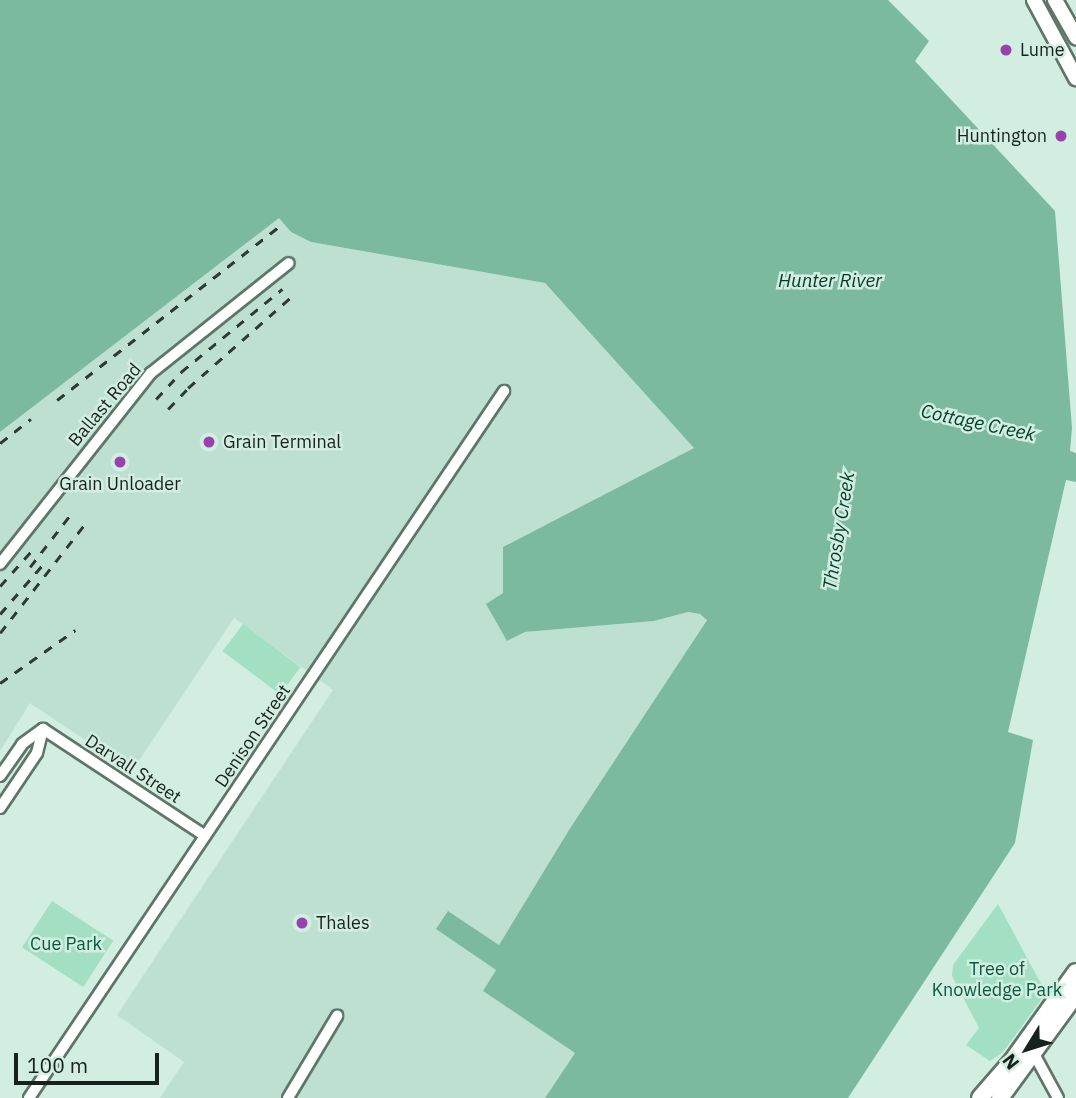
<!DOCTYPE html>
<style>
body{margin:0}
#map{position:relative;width:1076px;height:1098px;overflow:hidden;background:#d2eee0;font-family:"IBM Plex Sans",sans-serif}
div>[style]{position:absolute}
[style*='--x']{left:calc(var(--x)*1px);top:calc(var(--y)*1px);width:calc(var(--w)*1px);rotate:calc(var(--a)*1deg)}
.built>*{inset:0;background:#bee0d0}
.green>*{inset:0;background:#a2dfc3;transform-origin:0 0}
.water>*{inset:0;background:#7cba9f}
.roads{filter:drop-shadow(2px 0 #5e766a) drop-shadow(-2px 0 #5e766a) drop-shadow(0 2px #5e766a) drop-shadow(0 -2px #5e766a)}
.minor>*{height:10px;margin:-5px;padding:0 5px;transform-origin:5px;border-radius:5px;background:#fff}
.secondary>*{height:14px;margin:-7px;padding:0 7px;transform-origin:7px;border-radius:7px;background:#fff}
.trunk>*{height:16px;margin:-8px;padding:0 8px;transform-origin:8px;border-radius:8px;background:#fff}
.rail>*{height:2.5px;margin-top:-1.25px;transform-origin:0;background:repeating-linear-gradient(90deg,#2d3a34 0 9px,transparent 0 18px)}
.dots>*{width:19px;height:19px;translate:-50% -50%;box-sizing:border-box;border:4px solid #d2eee0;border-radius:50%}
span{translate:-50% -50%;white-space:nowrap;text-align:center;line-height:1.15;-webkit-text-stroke:5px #d2eee0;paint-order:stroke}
.poi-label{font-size:18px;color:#17211d}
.left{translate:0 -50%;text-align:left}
.right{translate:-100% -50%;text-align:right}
.street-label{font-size:18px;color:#17211d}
.park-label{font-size:18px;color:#06593f}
.water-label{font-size:19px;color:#023a28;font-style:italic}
.north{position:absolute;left:992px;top:1014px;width:70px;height:70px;-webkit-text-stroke:5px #d2eee0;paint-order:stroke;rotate:232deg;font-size:19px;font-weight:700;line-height:28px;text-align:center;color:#17211d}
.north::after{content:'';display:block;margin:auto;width:24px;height:32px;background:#17211d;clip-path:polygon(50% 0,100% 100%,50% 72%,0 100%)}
.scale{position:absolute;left:14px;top:1053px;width:145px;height:32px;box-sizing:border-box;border:4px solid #17211d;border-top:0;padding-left:9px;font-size:21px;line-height:24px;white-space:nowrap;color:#17211d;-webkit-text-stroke:5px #d2eee0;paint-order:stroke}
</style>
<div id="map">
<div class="built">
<i style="clip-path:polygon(279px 218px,291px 232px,311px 242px,545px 283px,694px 448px,503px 547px,507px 641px,525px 632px,654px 621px,688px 612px,700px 614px,707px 619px,499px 945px,449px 911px,437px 929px,496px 970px,483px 991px,575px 1053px,545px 1098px,160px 1098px,184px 1062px,117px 1015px,333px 690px,234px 618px,132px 771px,30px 703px,0 751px,0 432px)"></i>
</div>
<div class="green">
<i style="left:243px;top:624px;width:72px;height:34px;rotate:37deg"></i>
<i style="left:52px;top:901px;width:73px;height:55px;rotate:33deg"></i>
<i style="clip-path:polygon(998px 904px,1046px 993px,1003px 1052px,990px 1061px,966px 1045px,979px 1028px,952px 976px,953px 965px)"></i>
</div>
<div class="water">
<i style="clip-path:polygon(0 0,888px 0,929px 41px,915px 61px,1055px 211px,1072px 428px,1070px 451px,1076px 453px,1076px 482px,1066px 480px,1008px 732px,1033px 740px,1015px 843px,848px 1098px,545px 1098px,575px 1053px,483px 991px,496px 970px,436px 929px,448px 911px,499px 945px,569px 830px,707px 620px,700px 614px,688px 612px,654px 621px,525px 632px,507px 641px,486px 604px,503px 593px,503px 547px,694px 448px,545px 283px,311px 242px,291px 232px,279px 218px,0 432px)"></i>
</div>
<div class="roads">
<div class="minor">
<i style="--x:0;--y:564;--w:243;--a:-51.7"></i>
<i style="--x:151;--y:373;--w:176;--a:-38.6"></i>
<i style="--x:43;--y:729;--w:194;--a:33.4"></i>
<i style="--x:0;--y:776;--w:39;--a:-55"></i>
<i style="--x:22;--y:744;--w:26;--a:-36"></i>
<i style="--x:0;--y:808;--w:66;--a:-56.1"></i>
<i style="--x:37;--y:753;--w:25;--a:-76"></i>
<i style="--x:1034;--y:1054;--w:50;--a:61.4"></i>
<i style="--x:29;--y:1098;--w:852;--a:-56.1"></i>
<i style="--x:288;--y:1098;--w:96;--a:-59.1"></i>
</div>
<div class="secondary">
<i style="--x:1034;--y:0;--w:89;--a:61.7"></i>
<i style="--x:1055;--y:0;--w:43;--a:60.4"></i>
</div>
<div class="trunk">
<i style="--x:980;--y:1098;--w:50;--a:-49"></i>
<i style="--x:1013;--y:1060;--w:108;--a:-54.4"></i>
<i style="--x:1000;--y:1098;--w:129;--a:-53.8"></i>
</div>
</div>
<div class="rail">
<i style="--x:156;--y:399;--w:37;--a:-47"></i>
<i style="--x:181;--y:372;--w:131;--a:-39.4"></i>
<i style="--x:57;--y:400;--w:283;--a:-38"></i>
<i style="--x:168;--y:409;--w:29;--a:-46"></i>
<i style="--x:188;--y:388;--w:136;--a:-41.4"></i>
<i style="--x:0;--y:443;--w:39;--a:-38"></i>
<i style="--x:30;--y:567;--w:67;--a:-52.3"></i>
<i style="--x:0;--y:586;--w:52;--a:-48.1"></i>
<i style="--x:0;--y:614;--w:70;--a:-49"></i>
<i style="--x:0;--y:633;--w:137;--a:-52.1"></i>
<i style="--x:0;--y:683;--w:92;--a:-35.2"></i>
</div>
<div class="dots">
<i style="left:1006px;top:50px;background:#9942ae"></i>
<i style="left:1061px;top:136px;background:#9942ae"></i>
<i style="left:209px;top:442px;background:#9942ae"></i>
<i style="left:120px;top:462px;background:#9942ae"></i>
<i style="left:302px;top:923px;background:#9942ae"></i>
</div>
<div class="poi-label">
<span class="left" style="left:1020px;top:50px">Lume</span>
<span class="right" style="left:1047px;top:136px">Huntington</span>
<span class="left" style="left:223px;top:442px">Grain Terminal</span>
<span style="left:120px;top:484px">Grain Unloader</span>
<span class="left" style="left:316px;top:923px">Thales</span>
</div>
<div class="street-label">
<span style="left:105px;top:405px;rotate:-50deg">Ballast Road</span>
<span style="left:253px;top:736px;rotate:-56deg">Denison Street</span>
<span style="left:133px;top:769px;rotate:33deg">Darvall Street</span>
</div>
<div class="park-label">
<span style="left:66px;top:944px">Cue Park</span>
<span style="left:997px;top:980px">Tree of<br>Knowledge Park</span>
</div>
<div class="water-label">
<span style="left:830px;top:281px">Hunter River</span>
<span style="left:978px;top:423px;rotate:12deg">Cottage Creek</span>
<span style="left:839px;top:531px;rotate:-81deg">Throsby Creek</span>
</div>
<div class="north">N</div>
<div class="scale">100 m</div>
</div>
